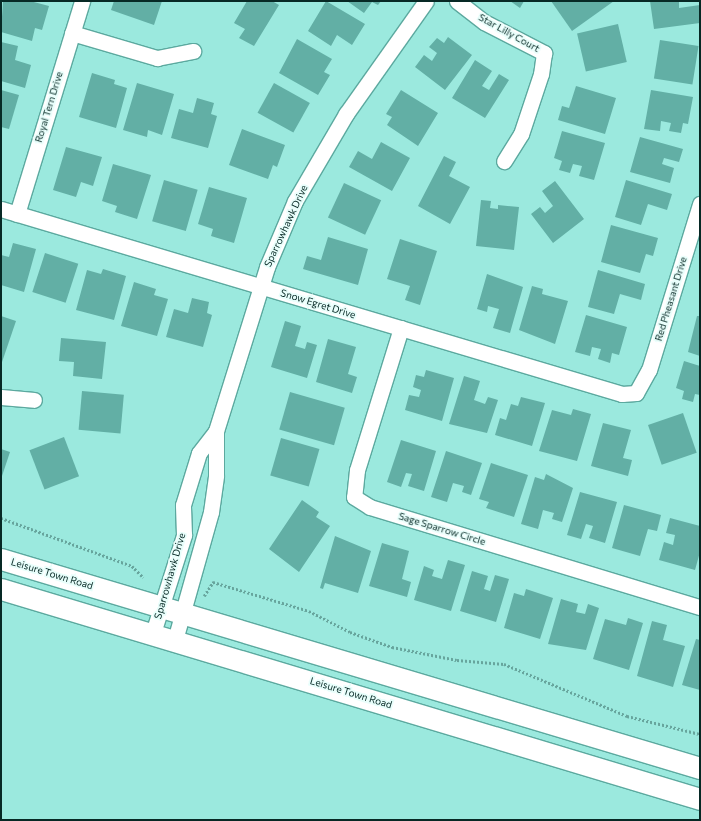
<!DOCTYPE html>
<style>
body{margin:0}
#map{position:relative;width:701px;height:821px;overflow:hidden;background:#9be9de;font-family:Commissioner,sans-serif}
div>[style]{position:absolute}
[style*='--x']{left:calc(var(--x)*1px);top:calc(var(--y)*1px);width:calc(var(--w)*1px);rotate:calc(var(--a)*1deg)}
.building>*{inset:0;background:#62afa5;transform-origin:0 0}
.path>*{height:2.5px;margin-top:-1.25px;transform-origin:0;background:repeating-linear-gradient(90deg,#67a59d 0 2px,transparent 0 4px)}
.roads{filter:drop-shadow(1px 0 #5ca99f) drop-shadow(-1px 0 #5ca99f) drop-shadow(0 1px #5ca99f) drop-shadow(0 -1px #5ca99f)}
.street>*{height:15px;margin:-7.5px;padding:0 7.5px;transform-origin:7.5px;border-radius:7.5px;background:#fff}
.secondary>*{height:21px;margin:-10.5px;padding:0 10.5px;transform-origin:10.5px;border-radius:10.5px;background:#fff}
span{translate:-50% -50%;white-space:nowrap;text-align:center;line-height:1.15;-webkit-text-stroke:3.5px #e8fefb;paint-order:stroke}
.street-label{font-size:10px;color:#072925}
.frame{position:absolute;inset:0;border:2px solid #072925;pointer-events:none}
</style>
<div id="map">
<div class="building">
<i style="clip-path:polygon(3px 1px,30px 1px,49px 6px,42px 30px,35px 28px,32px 41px,1px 32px)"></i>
<i style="clip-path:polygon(114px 1px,162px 1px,154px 25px,111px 10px)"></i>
<i style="clip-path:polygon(247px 1px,272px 1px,279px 5px,254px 46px,239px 38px,245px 29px,234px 23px)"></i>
<i style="clip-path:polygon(326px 1px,365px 24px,352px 45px,337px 35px,331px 46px,308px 31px)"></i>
<i style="clip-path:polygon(347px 1px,381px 1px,378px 5px,372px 2px,364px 13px)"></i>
<i style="clip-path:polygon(510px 1px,524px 1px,520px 8px)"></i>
<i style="clip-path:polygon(551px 1px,614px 1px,572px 31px)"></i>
<i style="clip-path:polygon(650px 1px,679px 1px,679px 8px,700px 5px,700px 23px,654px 29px)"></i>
<i style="left:618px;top:24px;width:39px;height:42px;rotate:77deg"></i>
<i style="clip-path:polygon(448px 37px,472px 55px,445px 90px,415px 67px,424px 55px,432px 61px,437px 53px,429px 47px,437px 38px,444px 43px)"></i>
<i style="clip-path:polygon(297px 39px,332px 59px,324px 72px,330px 75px,318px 95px,279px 73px)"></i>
<i style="left:660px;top:40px;width:39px;height:39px;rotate:9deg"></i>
<i style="clip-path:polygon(1px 42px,18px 46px,15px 60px,31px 65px,25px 88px,1px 81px)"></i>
<i style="clip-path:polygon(475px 60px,492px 71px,482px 86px,489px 90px,499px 74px,509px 80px,485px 118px,452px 98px)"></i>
<i style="clip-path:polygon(92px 73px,115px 80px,114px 84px,127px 88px,116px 128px,79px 117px)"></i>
<i style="clip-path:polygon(137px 83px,174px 94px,162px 135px,148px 130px,147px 137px,123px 130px)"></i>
<i style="left:274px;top:83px;width:41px;height:34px;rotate:29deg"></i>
<i style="clip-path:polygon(576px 86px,616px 98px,605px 134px,558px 120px,562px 106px,569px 108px)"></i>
<i style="clip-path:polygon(1px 90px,19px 95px,9px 129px,1px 127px)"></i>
<i style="clip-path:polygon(401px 90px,438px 113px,418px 146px,387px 125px,392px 117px,386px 114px)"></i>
<i style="clip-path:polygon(651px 90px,693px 97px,688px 124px,683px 123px,681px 133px,669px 131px,671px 123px,661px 121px,660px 131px,644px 129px)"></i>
<i style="clip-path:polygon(197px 98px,214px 103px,211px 114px,217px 116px,208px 148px,171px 138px,179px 109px,193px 113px)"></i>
<i style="clip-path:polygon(242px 129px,285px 145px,277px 167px,273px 165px,268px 179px,229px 165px)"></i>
<i style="clip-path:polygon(562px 131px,605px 143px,594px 180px,579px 176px,582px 166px,573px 164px,570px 173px,559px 170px,562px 161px,554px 158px)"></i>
<i style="clip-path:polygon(640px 137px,683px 149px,679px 162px,664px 158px,662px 164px,674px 168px,670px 183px,630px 172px)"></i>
<i style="clip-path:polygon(381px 142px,410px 158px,392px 191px,349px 167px,358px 151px,372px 159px)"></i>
<i style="clip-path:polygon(66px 147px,102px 157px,93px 186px,81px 182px,76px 197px,53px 190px)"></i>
<i style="clip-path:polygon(444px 156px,456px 162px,449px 176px,470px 187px,450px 224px,418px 206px)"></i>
<i style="clip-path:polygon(113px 164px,151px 175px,137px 219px,115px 212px,117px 206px,102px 201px)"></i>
<i style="left:164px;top:180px;width:35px;height:43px;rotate:16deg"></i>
<i style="clip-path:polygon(626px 180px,672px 194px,667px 210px,648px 204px,641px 225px,615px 217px)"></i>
<i style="clip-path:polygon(555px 181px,584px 219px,553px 243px,531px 214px,540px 207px,545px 213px,553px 206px,542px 191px)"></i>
<i style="left:344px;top:183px;width:41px;height:38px;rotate:25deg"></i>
<i style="clip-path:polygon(209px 187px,247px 198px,234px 243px,211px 236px,213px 229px,198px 224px)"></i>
<i style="clip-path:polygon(481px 200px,491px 201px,490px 208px,498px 209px,498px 205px,519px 207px,514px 250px,476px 246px)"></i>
<i style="clip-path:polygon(611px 225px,658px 238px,653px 256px,646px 254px,640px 273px,601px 262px)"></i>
<i style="clip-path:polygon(328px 237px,368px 249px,358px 285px,303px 269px,307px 256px,321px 260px)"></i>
<i style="clip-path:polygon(400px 239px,437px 251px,420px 305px,405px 300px,410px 286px,387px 279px)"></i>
<i style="clip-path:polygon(13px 243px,36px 249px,24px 292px,1px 285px,1px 255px,9px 257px)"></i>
<i style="left:45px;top:253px;width:35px;height:41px;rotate:18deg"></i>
<i style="clip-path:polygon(103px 269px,126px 276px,114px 320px,76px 310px,87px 270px,101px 274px)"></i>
<i style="clip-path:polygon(598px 270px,645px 284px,641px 300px,620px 294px,614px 314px,588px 307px)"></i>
<i style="clip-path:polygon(487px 274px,523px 287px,510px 333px,493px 328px,499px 309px,488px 306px,487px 312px,477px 309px)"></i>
<i style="clip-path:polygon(134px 282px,156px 289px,154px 295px,168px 299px,157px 336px,121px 326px)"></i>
<i style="clip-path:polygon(532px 286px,543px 289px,542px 294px,568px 301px,555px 344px,519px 330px)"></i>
<i style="clip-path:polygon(192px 298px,209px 302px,207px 313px,212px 315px,203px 347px,166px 337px,174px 309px,188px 313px)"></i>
<i style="clip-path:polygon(586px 315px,627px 327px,619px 355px,612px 353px,610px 363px,598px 359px,601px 349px,592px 347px,590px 356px,575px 352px)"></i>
<i style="clip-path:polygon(1px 316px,16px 321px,1px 365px)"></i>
<i style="clip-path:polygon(697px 316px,700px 316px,700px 356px,688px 352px)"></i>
<i style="clip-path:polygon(285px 321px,301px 326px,295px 346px,305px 349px,307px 342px,317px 345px,307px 378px,271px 367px)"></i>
<i style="clip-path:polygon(61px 338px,106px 342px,102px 379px,73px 376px,74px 362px,59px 361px)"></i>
<i style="clip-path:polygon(328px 339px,356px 347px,348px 374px,357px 377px,352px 393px,316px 382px)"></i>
<i style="clip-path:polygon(684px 361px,700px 366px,700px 395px,695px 394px,693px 402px,682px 399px,684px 391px,676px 388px)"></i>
<i style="clip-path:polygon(426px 370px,454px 378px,442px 421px,405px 410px,409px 395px,419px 397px,421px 390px,413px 387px,416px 375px,424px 377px)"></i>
<i style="clip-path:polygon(464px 376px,480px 381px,474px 400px,485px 404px,488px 397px,498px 400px,487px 433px,449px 424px)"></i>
<i style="left:82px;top:391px;width:42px;height:39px;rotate:5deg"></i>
<i style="left:290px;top:392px;width:57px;height:39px;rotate:16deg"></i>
<i style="clip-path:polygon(521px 397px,545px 403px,532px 446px,495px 435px,500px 418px,506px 420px,511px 404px,518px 406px)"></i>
<i style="clip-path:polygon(573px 409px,591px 414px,577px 461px,539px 451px,552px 410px,571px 415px)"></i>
<i style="left:683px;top:413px;width:42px;height:37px;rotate:71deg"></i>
<i style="clip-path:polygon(603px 423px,631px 430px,623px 458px,632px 460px,628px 476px,591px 466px)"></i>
<i style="left:64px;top:437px;width:42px;height:37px;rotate:69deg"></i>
<i style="left:281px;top:438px;width:40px;height:39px;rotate:16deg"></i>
<i style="clip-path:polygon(401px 440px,436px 451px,424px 491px,408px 486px,412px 474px,406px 473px,401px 487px,387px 482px)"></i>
<i style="clip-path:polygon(1px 449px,10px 452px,1px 479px)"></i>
<i style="clip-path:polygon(446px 451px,482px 463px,471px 495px,462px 492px,464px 486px,453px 483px,447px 502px,431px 497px)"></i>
<i style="clip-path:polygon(491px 463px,528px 475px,514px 517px,486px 508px,489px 502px,479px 499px)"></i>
<i style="clip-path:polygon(546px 474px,573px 488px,562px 522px,552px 519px,554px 513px,543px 510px,538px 529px,521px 524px,535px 477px,544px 480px)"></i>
<i style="clip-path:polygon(580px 492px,617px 502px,605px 543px,589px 538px,593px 526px,586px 524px,581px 539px,567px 535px)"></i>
<i style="clip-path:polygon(302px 500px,319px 512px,316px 517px,330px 526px,299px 572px,269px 549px)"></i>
<i style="clip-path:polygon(624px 505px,661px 515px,657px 531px,648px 529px,640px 556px,612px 548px)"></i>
<i style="clip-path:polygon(670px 518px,700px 526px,700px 552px,695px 570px,659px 560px,664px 542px,673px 545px,675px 535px,666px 533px)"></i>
<i style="clip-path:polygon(335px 536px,371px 551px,358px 593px,325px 583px,323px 589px,320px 588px)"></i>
<i style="clip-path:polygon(382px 543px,409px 551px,402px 579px,411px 582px,407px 597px,369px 586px)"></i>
<i style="clip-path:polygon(448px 560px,465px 565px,451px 611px,414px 600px,424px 566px,434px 570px,432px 576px,442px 579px)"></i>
<i style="clip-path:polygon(472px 571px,488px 576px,484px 589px,490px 591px,495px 575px,509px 579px,496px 622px,460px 611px)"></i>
<i style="clip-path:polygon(526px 589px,553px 598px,540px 639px,504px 628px,514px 593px,524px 596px)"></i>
<i style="clip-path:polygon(561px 599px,578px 604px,576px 612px,585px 614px,588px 604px,599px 608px,586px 650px,548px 644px)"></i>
<i style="clip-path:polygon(628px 618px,643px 623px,629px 670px,593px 659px,605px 619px,626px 625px)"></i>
<i style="clip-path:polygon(652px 621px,667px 625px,663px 640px,685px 646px,673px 687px,637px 676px)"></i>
<i style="clip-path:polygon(696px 639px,700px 640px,700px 690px,682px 685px)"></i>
</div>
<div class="path">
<i style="--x:1;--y:518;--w:140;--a:20.1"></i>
<i style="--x:132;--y:566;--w:16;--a:45"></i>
<i style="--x:204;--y:596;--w:17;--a:-57"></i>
<i style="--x:213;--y:582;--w:100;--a:16.8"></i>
<i style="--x:309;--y:611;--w:46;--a:27.1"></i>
<i style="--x:350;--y:632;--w:45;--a:19.7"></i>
<i style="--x:392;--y:647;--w:66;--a:11.3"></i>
<i style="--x:457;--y:660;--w:47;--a:4.9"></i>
<i style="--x:504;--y:664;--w:134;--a:22.9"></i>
<i style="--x:627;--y:716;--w:75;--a:13.9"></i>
</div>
<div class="roads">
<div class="street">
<i style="--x:457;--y:1;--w:34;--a:38"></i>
<i style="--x:484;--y:22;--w:68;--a:27.3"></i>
<i style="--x:544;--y:53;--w:21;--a:98"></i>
<i style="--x:541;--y:74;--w:63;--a:108.4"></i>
<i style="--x:521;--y:134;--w:32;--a:122"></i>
<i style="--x:72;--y:33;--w:89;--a:16.4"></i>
<i style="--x:157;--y:58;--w:37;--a:-11"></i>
<i style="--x:1;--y:209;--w:648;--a:16.59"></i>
<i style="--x:622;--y:394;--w:14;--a:-4"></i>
<i style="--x:636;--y:393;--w:26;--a:-61"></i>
<i style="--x:649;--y:370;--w:174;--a:-72.9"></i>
<i style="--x:17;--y:214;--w:223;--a:-73"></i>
<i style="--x:401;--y:328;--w:149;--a:107.2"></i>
<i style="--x:357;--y:470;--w:27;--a:96"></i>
<i style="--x:354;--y:497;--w:19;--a:32"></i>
<i style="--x:370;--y:507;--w:345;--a:16.9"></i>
<i style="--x:1;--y:397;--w:33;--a:5"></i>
<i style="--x:153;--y:633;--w:103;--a:-72.4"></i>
<i style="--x:184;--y:535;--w:30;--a:-92"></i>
<i style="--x:183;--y:505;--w:54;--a:-72.9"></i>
<i style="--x:199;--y:453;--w:28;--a:-52"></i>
<i style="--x:175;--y:640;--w:133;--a:-74.3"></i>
<i style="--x:211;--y:512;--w:37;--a:-82"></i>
<i style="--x:216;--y:475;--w:44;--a:-90"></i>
<i style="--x:216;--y:431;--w:172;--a:-72.7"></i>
<i style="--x:267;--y:267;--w:72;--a:-67"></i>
<i style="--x:295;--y:201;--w:101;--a:-59.6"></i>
<i style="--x:346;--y:114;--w:138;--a:-54.7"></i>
</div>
<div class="secondary">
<i style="--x:1;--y:559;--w:730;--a:16.65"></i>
<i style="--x:1;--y:589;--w:730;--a:16.72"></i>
</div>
</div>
<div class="street-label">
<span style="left:509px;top:33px;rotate:29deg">Star Lilly Court</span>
<span style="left:49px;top:107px;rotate:-73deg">Royal Tern Drive</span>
<span style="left:286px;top:226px;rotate:-65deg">Sparrowhawk Drive</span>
<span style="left:671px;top:299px;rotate:-73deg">Red Pheasant Drive</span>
<span style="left:318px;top:304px;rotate:17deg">Snow Egret Drive</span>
<span style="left:442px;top:529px;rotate:17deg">Sage Sparrow Circle</span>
<span style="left:52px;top:574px;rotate:17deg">Leisure Town Road</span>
<span style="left:170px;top:576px;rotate:-74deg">Sparrowhawk Drive</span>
<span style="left:351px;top:693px;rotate:17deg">Leisure Town Road</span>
</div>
<div class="frame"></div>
</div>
